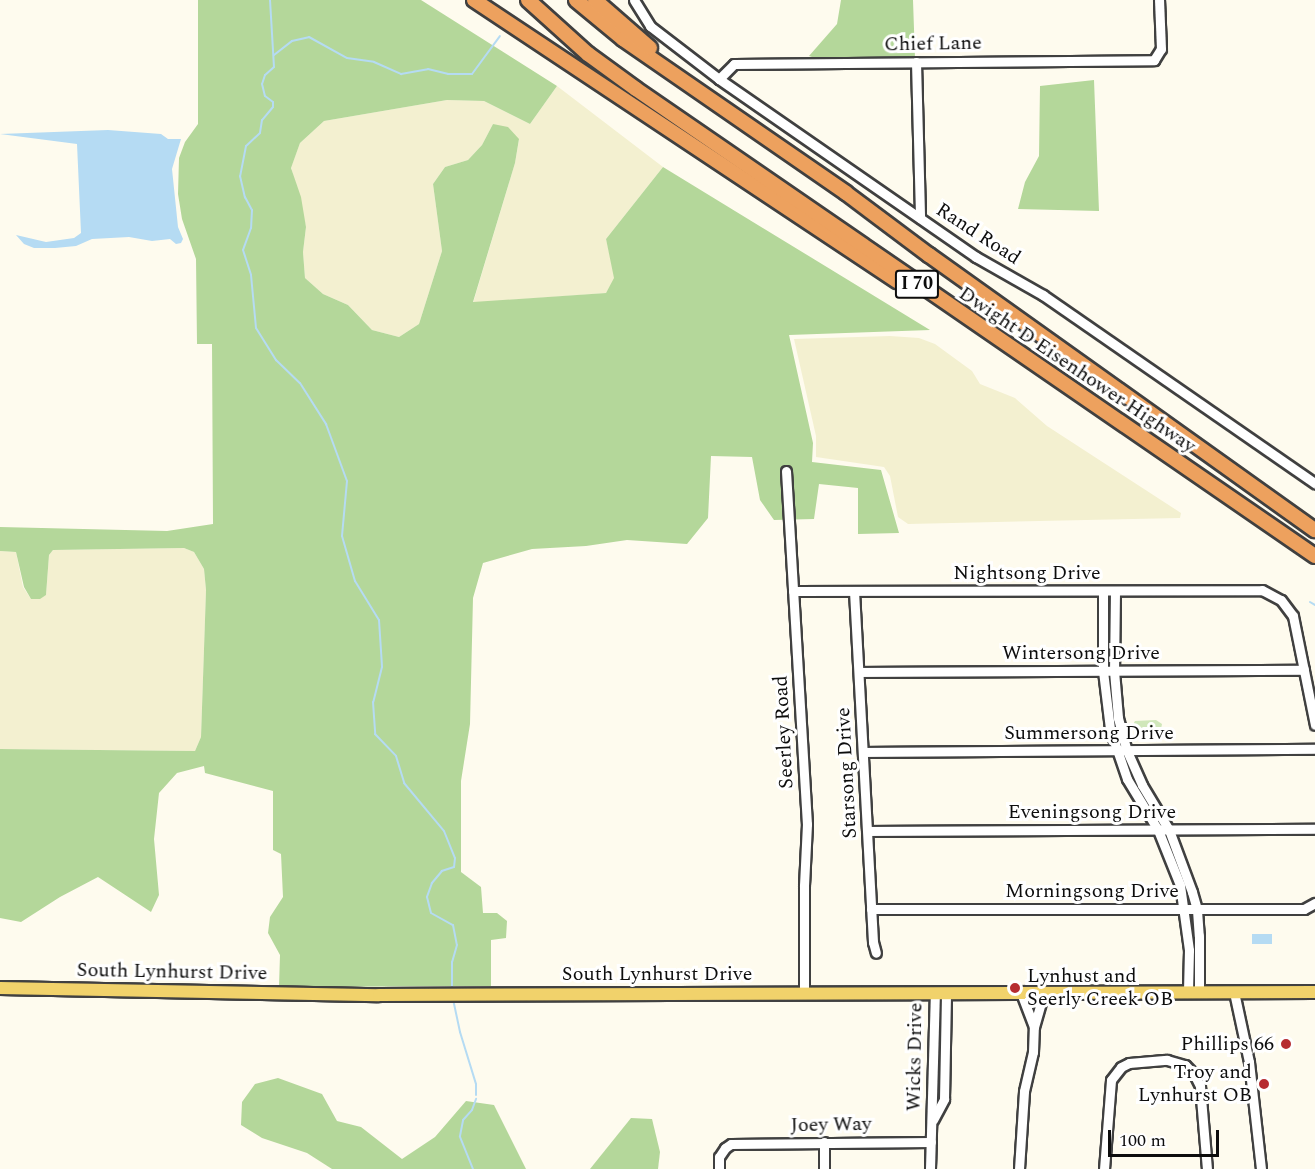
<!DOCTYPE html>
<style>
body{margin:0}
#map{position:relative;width:1315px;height:1169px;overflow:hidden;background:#fefbee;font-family:Spectral,serif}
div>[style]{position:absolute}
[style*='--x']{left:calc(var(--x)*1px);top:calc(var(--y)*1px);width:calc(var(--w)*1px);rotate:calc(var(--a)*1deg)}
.farmland>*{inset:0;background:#f3f0d0}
.green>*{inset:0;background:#d0e7ba}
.forest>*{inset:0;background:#b4d79a}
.water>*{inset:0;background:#b5dbf3;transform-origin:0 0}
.stream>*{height:2px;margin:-1px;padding:0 1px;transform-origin:1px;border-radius:1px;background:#b5dbf3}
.roads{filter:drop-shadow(2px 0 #404040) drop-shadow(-2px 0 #404040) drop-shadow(0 2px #404040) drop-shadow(0 -2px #404040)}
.minor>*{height:9px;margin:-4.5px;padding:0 4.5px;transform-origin:4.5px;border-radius:4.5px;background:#fff}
.major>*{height:12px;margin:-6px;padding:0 6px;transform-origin:6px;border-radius:6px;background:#f1d26b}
.highway>*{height:14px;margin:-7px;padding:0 7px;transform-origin:7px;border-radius:7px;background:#eda15e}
.dots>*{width:16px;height:16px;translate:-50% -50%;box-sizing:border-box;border:3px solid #fff;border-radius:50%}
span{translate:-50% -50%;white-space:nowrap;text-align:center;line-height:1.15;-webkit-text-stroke:6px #fff;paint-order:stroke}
.shield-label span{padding:2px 4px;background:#fff;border:2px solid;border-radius:4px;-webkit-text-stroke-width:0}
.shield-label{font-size:18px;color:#0d0d0d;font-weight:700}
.street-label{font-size:20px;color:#0d0d0d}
.poi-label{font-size:20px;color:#0d0d0d}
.left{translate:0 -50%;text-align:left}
.right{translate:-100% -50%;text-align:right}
.scale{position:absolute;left:1108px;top:1130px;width:111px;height:27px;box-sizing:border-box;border:3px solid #0d0d0d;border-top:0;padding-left:8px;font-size:18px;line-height:21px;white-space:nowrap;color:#0d0d0d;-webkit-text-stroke:4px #fff;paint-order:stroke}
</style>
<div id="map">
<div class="farmland">
<i style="clip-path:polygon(557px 86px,663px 167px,606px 239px,615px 278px,606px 293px,473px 303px,515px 163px,519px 140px,493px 124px,482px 145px,468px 160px,445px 167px,433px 184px,442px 251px,419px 324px,399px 337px,372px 330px,348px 305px,323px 294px,305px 278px,303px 252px,306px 227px,291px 167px,300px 143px,324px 121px,447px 100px,484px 101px,530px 124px)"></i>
<i style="clip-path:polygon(890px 336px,919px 338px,935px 344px,972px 371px,980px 384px,1015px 398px,1047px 426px,1181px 513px,1180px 518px,908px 524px,898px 517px,890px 476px,884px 467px,816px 457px,816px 436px,794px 339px)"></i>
<i style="clip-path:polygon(184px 548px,194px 552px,204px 569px,206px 590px,201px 737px,195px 751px,0 749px,0 551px,16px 552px,23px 587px,31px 599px,46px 595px,49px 555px,53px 550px)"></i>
</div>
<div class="green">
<i style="clip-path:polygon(1156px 720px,1162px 724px,1161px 729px,1136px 732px,1131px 728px,1135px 721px)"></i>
</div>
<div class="forest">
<i style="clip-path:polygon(198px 0,421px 0,557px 86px,530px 124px,484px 101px,447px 100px,324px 121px,300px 143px,291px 168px,301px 197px,306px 227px,303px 252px,305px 278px,323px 294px,348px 305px,372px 330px,399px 337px,419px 324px,442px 251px,433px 184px,445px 167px,468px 160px,482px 145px,493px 124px,508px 127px,519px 139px,515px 163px,473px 302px,606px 293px,614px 278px,606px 239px,663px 167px,930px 330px,789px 335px,813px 443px,812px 462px,881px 470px,899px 533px,858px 534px,858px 488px,819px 484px,814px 519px,774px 520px,760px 500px,752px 457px,711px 456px,708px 518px,687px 544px,627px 540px,586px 546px,532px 549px,483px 563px,473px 598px,470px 724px,461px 781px,461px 872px,481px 887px,483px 913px,497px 913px,507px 921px,506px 938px,491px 940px,491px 986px,279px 987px,280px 955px,268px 933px,270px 917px,283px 897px,281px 854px,273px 850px,273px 791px,205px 773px,204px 766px,177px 773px,159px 793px,154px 839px,159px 895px,151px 912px,98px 877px,60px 897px,21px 922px,0 918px,0 749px,195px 751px,201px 737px,206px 590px,204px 569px,194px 552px,184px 548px,53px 550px,49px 555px,46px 595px,40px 599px,31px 599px,24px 587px,16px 552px,0 551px,0 527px,167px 531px,213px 524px,212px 344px,197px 344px,196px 259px,182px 219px,178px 194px,179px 158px,185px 142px,198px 124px)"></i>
<i style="clip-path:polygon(841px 0,913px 0,915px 58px,818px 59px,809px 56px,837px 24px)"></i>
<i style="clip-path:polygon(1094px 80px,1099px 211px,1018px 209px,1025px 182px,1039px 156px,1040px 86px)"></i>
<i style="clip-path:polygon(278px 1078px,322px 1094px,337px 1121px,361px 1127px,402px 1159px,435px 1137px,466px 1101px,494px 1105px,526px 1169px,332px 1169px,307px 1153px,262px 1138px,241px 1125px,242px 1102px,255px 1084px)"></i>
<i style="clip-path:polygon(631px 1118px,652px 1119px,660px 1152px,658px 1169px,590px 1169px)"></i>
</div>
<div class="water">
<i style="clip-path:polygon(108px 130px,161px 134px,168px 139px,181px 139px,172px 169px,178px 227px,183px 239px,181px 243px,176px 244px,170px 239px,152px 241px,129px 237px,92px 239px,76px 246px,55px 248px,34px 248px,24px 244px,16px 235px,46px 242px,74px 238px,81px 233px,77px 144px,0 134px)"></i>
<i style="left:1272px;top:934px;width:10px;height:20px;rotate:90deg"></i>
</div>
<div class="stream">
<i style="--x:270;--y:0;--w:67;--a:86.6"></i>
<i style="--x:274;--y:67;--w:12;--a:138"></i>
<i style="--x:265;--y:75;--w:9;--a:108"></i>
<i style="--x:262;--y:84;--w:12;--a:76"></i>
<i style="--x:265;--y:96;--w:10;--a:37"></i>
<i style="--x:273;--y:102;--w:5;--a:90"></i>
<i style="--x:273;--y:107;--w:17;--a:130"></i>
<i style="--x:262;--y:120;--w:13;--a:99"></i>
<i style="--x:260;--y:133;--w:19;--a:137"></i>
<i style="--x:246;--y:146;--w:31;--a:101"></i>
<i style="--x:240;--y:176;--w:22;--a:77"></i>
<i style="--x:245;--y:197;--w:15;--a:62"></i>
<i style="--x:252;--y:210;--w:18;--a:93"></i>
<i style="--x:251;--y:228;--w:23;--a:110"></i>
<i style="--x:243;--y:250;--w:26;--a:72"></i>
<i style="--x:251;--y:275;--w:53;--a:84.6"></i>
<i style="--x:256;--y:328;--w:38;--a:58"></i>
<i style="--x:276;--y:360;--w:33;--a:44"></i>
<i style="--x:300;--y:383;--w:49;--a:57.6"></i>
<i style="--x:326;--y:424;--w:61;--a:69.8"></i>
<i style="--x:347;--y:481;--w:55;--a:95.2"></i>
<i style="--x:342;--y:536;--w:47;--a:73.9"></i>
<i style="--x:355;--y:581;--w:46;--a:58.4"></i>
<i style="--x:379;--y:620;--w:47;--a:86.3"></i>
<i style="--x:382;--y:667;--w:36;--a:104"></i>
<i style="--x:373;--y:702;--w:32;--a:86"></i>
<i style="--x:375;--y:734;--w:30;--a:46"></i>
<i style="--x:396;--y:756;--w:28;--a:73"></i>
<i style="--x:404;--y:783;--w:62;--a:50.2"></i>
<i style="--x:444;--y:831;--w:29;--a:68"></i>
<i style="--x:455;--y:858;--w:9;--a:96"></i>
<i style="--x:454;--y:867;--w:13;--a:162"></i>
<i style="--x:442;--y:871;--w:16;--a:130"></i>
<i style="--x:432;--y:883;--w:15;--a:110"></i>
<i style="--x:427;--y:897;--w:16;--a:76"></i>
<i style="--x:431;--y:913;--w:25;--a:29"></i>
<i style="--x:453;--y:925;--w:20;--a:79"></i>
<i style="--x:457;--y:945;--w:18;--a:106"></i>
<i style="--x:452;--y:962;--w:28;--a:90"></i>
<i style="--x:274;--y:55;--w:23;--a:-38"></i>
<i style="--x:292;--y:41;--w:17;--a:-13"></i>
<i style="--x:309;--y:37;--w:43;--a:28.9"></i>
<i style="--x:347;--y:58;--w:27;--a:8"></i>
<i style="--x:374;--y:62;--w:30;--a:24"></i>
<i style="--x:401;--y:74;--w:27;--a:-10"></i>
<i style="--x:428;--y:69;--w:21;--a:14"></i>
<i style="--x:448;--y:74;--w:24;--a:0"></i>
<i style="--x:472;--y:74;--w:47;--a:-53.6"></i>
<i style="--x:1310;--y:602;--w:6;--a:31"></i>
<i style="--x:453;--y:999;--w:34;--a:78"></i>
<i style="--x:460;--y:1032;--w:54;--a:72.9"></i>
<i style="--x:476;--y:1084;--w:11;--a:90"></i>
<i style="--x:473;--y:1169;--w:35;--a:-112"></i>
<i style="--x:460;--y:1136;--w:16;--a:-79"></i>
<i style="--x:463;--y:1120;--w:13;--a:-48"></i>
<i style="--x:472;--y:1110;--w:12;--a:-70"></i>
</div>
<div class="roads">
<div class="minor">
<i style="--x:634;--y:0;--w:31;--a:58"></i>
<i style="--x:650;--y:26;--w:87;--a:37.5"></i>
<i style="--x:719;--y:79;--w:313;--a:34.7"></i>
<i style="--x:976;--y:257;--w:77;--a:29.6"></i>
<i style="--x:1043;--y:295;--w:331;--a:34.7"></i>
<i style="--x:916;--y:62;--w:156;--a:88.5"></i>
<i style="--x:719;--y:79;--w:21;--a:-45"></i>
<i style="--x:734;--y:64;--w:420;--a:-0.5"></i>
<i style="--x:1154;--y:60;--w:13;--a:-58"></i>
<i style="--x:1161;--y:49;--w:49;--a:-92.3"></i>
<i style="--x:786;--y:471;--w:354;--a:86.6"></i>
<i style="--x:807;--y:824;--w:62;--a:92.8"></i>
<i style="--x:804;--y:886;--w:106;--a:90"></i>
<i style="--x:793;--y:591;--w:469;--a:-0.1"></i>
<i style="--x:1262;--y:590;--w:21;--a:28"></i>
<i style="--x:1281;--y:600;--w:20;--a:53"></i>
<i style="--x:1293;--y:616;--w:111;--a:78.6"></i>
<i style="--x:854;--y:591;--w:352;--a:86.9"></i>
<i style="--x:873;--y:942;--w:11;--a:75"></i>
<i style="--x:1103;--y:591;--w:80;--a:90"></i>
<i style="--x:1103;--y:671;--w:58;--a:83.1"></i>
<i style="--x:1110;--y:729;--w:53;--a:71.2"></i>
<i style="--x:1127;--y:779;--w:60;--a:58.7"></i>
<i style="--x:1158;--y:830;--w:59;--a:68.2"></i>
<i style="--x:1180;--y:885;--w:66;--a:82.1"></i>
<i style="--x:1189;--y:950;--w:42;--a:91.4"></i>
<i style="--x:1115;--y:591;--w:80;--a:90.7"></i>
<i style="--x:1114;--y:671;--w:47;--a:85.1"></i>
<i style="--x:1118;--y:718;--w:34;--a:75"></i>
<i style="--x:1127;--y:751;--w:37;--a:66"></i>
<i style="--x:1142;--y:785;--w:52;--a:59"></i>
<i style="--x:1169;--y:830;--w:66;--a:69.6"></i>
<i style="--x:1192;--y:892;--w:19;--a:74"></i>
<i style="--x:1197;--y:910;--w:26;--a:86"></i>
<i style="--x:1199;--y:936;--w:56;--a:90"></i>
<i style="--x:859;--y:672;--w:445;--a:-0.3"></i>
<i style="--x:864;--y:752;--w:451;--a:-0.4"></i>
<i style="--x:869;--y:831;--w:446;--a:-0.3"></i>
<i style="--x:871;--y:909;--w:433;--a:0"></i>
<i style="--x:1304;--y:909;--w:13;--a:-29"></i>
<i style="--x:1234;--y:992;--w:72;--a:77.9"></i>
<i style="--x:1249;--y:1062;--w:108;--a:83.6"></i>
<i style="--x:1021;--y:993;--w:36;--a:69"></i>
<i style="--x:933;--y:1120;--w:24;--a:-62"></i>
<i style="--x:944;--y:1099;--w:107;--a:-88.9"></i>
<i style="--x:824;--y:1142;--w:27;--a:90"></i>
<i style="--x:719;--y:1169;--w:12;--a:-90"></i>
<i style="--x:719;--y:1157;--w:11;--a:-56"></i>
<i style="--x:725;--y:1148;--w:7;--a:-34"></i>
<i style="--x:731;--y:1144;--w:200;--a:-0.6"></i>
<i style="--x:930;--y:1169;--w:177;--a:-88.4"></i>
<i style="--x:1019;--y:1169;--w:78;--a:-86.3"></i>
<i style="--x:1024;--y:1091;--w:40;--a:-77"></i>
<i style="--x:1033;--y:1052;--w:25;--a:-88"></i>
<i style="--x:1034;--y:1027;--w:35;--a:-74"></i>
<i style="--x:1104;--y:1169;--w:89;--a:-85.5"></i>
<i style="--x:1111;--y:1080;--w:16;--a:-52"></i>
<i style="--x:1121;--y:1067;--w:9;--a:-27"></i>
<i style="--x:1129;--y:1063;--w:38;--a:-5"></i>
<i style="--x:1167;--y:1060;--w:19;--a:16"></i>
<i style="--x:1185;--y:1065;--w:13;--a:45"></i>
<i style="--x:1194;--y:1074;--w:13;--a:63"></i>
<i style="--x:1200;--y:1086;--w:83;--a:85.2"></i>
</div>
<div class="major">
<i style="--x:0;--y:988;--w:379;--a:1.1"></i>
<i style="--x:379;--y:995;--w:936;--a:-0.18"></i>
</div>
<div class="highway">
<i style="--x:474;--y:0;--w:508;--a:33.6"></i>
<i style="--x:528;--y:0;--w:81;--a:42"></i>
<i style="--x:588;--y:54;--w:59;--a:36.1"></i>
<i style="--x:636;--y:89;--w:824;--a:34.52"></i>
<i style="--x:576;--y:0;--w:61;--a:39.7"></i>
<i style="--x:623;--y:39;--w:271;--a:34.6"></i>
<i style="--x:846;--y:193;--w:104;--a:36.8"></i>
<i style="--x:929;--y:255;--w:474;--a:35.5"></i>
<i style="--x:595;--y:0;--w:73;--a:41.1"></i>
</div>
</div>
<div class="dots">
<i style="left:1015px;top:988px;background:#b62c31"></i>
<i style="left:1286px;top:1044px;background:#b62c31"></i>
<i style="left:1264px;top:1084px;background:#b62c31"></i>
</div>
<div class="shield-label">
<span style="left:917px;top:284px">I 70</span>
</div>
<div class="street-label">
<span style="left:933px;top:44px;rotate:-1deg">Chief Lane</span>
<span style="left:978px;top:234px;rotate:33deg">Rand Road</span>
<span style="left:1077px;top:370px;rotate:34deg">Dwight D Eisenhower Highway</span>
<span style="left:1027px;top:573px">Nightsong Drive</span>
<span style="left:1081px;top:653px">Wintersong Drive</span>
<span style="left:784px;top:732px;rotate:-93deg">Seerley Road</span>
<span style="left:1089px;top:733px">Summersong Drive</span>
<span style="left:847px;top:773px;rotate:-93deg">Starsong Drive</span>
<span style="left:1092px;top:812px">Eveningsong Drive</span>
<span style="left:1092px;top:891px">Morningsong Drive</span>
<span style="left:172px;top:972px;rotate:1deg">South Lynhurst Drive</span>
<span style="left:657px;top:974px">South Lynhurst Drive</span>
<span style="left:915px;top:1057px;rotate:-89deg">Wicks Drive</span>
<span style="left:831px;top:1125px;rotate:-1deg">Joey Way</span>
</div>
<div class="poi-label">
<span class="left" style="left:1027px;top:988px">Lynhust and<br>Seerly Creek OB</span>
<span class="right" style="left:1274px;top:1044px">Phillips 66</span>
<span class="right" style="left:1252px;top:1084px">Troy and<br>Lynhurst OB</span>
</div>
<div class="scale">100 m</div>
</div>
